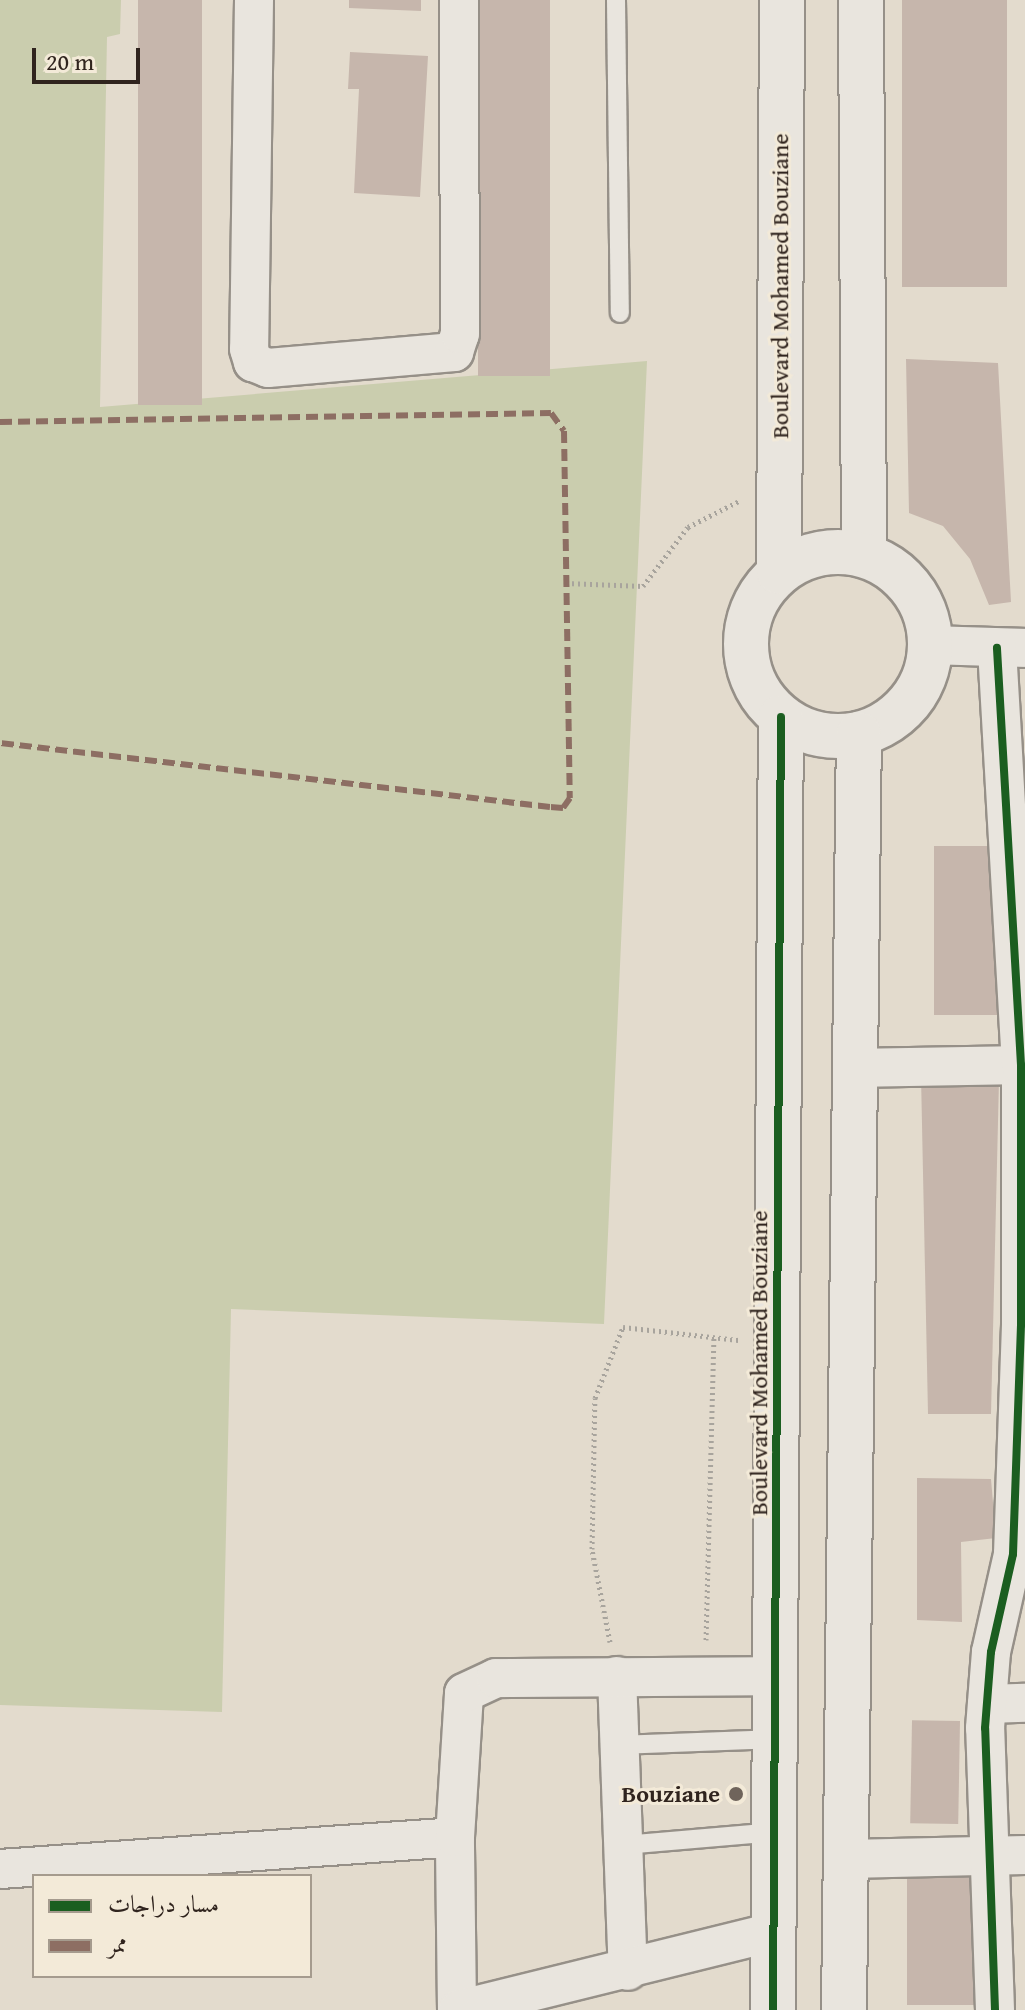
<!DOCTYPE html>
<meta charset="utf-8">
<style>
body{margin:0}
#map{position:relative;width:1025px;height:2010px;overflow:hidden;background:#e3dbcd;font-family:"Gentium Book Plus",Amiri,serif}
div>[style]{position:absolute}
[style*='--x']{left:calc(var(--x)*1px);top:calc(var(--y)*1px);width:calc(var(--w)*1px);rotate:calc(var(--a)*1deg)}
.green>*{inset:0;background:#cacdae}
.building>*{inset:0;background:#c6b6ac;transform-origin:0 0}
.path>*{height:5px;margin-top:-2.5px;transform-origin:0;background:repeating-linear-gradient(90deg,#a8a49d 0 2px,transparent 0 6px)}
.roads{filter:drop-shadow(2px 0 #969088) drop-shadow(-2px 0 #969088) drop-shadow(0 2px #969088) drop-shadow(0 -2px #969088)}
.service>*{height:18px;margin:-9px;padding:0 9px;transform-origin:9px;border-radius:9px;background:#e9e5de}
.minor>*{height:38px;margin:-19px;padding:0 19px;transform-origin:19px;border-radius:19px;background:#e9e5de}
.tertiary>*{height:44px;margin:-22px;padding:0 22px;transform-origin:22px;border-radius:22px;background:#e9e5de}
.tertiary>.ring{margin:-22px;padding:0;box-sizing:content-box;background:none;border:44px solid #e9e5de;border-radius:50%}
.quiet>*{height:6px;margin-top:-3px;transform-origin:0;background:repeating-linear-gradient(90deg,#8d6e63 0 12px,transparent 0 18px)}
.cycleway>*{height:8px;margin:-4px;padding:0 4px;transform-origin:4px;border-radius:4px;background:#1b5e20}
.dots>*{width:22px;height:22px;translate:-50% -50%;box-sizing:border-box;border:4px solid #f3ead8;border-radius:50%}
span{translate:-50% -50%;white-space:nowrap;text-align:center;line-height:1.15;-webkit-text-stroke:6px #f3ead8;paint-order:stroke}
.street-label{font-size:24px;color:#30241e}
.poi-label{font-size:24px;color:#30241e;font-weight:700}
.right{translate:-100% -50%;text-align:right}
.legend{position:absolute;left:32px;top:1874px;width:280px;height:104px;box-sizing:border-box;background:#f3ead8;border:2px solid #a59b8e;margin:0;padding:10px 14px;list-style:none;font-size:24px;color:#30241e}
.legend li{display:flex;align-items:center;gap:16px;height:40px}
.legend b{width:40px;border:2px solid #a59b8e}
.scale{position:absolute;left:32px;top:48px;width:108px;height:36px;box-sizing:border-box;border:4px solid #30241e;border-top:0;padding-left:10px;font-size:24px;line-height:28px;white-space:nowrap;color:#30241e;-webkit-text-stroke:6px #f3ead8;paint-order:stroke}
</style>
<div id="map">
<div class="green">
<i style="clip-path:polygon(0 0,121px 0,120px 34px,107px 37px,100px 407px,647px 361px,604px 1324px,231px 1309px,222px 1712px,0 1705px)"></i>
</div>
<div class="building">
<i style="left:138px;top:0;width:64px;height:405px"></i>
<i style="clip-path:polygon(349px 0,421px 0,421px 11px,349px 8px)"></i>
<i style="left:478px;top:0;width:72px;height:376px"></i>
<i style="left:902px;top:0;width:105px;height:287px"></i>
<i style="clip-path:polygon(350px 52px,428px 56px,420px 197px,354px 193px,359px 89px,348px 89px)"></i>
<i style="clip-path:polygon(906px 359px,998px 363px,1011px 602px,989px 605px,970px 559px,943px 526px,909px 513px)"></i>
<i style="left:934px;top:846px;width:66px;height:169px"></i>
<i style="clip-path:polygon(921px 1076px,999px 1080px,991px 1414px,928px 1414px)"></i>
<i style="clip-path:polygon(917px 1478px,991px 1479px,996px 1538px,961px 1542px,962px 1622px,917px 1620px)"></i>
<i style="left:960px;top:1721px;width:103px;height:48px;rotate:91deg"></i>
<i style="left:907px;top:1872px;width:69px;height:133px"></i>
</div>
<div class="path">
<i style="--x:566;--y:583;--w:77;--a:2.2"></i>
<i style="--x:643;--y:586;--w:74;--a:-52.7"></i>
<i style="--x:688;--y:527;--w:57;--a:-27"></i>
<i style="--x:706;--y:1640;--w:303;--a:-88.5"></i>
<i style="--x:610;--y:1642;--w:95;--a:-101"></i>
<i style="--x:592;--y:1549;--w:151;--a:-88.9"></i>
<i style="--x:595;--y:1398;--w:76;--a:-68.5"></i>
<i style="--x:623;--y:1327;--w:116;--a:6.4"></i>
</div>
<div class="roads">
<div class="service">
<i style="--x:616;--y:0;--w:313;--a:89.3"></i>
<i style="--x:620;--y:1745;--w:156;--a:-2.2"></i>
<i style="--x:624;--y:1845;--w:152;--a:-4.9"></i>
</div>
<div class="minor">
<i style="--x:254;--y:0;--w:349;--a:90.8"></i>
<i style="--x:249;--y:349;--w:14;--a:73"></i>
<i style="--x:253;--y:362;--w:16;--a:22"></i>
<i style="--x:268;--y:368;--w:187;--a:-4.9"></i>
<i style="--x:454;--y:352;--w:19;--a:-72"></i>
<i style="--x:460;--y:334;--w:334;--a:-90.2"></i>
<i style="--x:931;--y:645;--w:94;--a:1.8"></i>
<i style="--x:855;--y:1068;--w:166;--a:-1"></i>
<i style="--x:617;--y:1676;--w:295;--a:87.9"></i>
<i style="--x:987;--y:1704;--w:38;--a:-2"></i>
<i style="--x:847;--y:1859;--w:178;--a:-1.3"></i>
<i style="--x:0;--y:1869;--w:456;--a:-4"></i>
<i style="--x:457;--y:2010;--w:173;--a:-90.7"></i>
<i style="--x:455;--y:1837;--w:144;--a:-86.4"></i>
<i style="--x:464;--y:1693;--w:35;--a:-25"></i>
<i style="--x:496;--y:1678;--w:281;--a:-0.4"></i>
<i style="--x:458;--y:2010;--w:325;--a:-13.9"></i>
<i style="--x:995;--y:2010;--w:282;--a:-92"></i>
<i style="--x:985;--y:1728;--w:76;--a:-85.5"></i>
<i style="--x:991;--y:1652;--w:100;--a:-77.3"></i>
<i style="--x:1013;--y:1554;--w:229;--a:-88"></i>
<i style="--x:1021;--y:1325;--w:260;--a:-90"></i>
<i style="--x:1021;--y:1065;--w:418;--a:-93.3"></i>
</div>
<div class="tertiary">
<i style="--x:861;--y:0;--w:554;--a:89.69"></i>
<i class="ring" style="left:746px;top:552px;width:140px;height:140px"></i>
<i style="--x:779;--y:572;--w:572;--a:-89.7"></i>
<i style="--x:773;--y:2010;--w:1293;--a:-89.65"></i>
<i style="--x:844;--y:2010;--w:1276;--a:-89.33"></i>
</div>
</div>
<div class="quiet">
<i style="--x:0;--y:422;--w:551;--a:-0.94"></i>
<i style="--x:551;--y:413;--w:22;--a:54"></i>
<i style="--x:564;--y:431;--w:367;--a:89.1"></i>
<i style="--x:570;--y:798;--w:12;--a:125"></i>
<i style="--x:563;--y:808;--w:13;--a:-176"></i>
<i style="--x:550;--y:807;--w:554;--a:-173.36"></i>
</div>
<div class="cycleway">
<i style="--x:773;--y:2010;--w:1293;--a:-89.65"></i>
<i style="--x:995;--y:2010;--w:282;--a:-92"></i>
<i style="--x:985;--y:1728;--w:76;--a:-85.5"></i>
<i style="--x:991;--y:1652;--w:100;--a:-77.3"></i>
<i style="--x:1013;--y:1554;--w:229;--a:-88"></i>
<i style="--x:1021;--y:1325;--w:260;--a:-90"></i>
<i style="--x:1021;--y:1065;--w:418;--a:-93.3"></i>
</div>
<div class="dots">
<i style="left:736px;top:1794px;background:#6f645b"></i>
</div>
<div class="street-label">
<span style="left:780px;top:286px;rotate:-90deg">Boulevard Mohamed Bouziane</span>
<span style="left:759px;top:1363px;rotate:-90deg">Boulevard Mohamed Bouziane</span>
</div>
<div class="poi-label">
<span class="right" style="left:720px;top:1794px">Bouziane</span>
</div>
<ul class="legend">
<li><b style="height:10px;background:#1b5e20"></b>مسار دراجات</li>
<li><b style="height:10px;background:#8d6e63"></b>ممر</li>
</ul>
<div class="scale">20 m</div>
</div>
